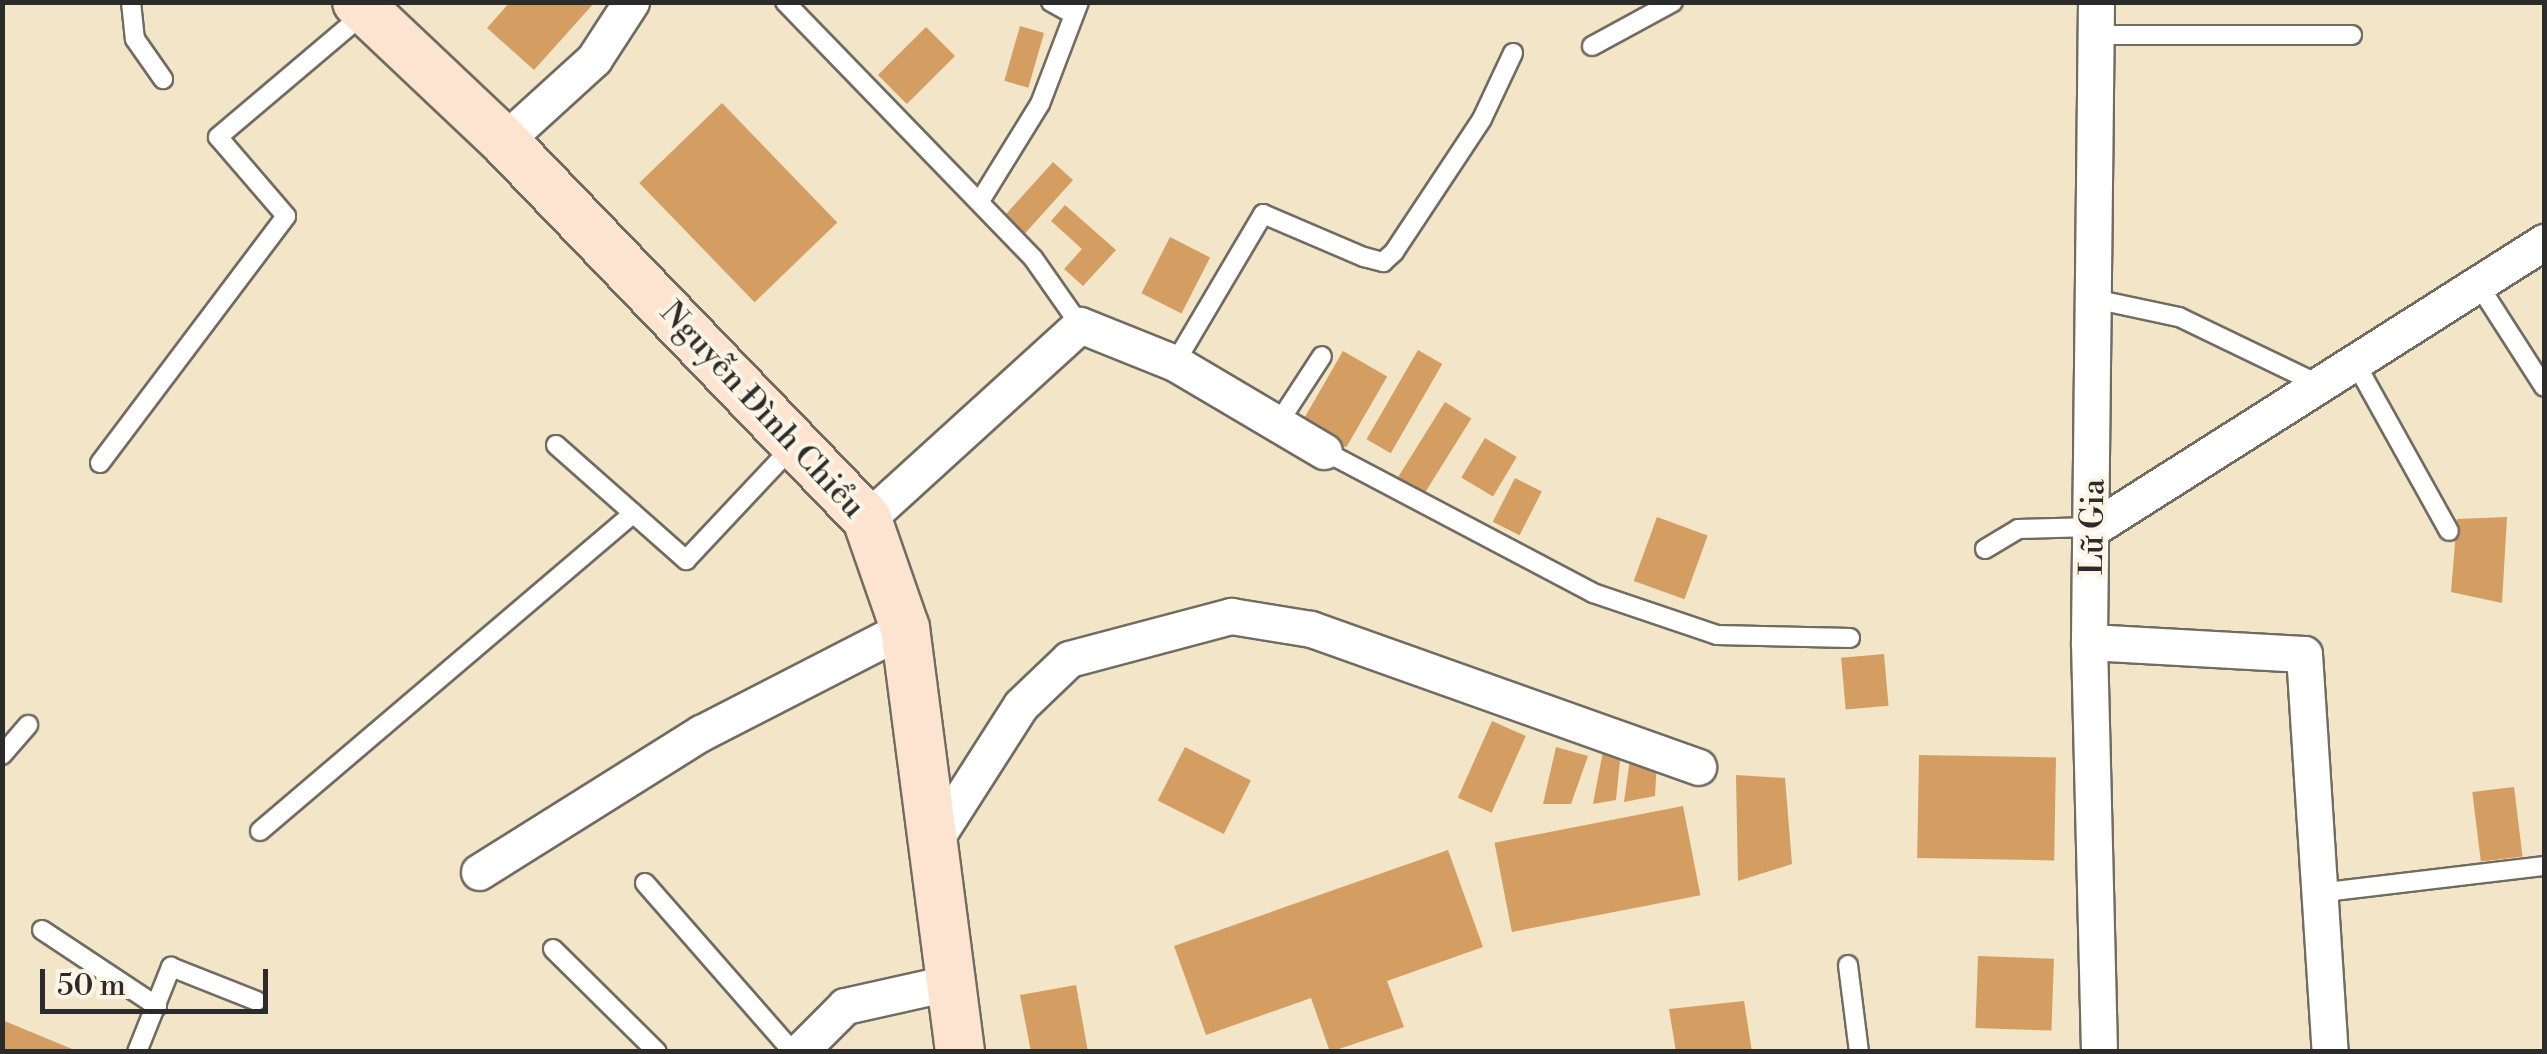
<!DOCTYPE html>
<meta charset="utf-8">
<style>
body{margin:0}
#map{position:relative;width:2547px;height:1054px;overflow:hidden;background:#f3e5c8;font-family:"Libre Bodoni",serif}
div>[style]{position:absolute}
[style*='--x']{left:calc(var(--x)*1px);top:calc(var(--y)*1px);width:calc(var(--w)*1px);rotate:calc(var(--a)*1deg)}
.building>*{inset:0;background:#d49e62;transform-origin:0 0}
.roads{filter:drop-shadow(2px 0 #716c62) drop-shadow(-2px 0 #716c62) drop-shadow(0 2px #716c62) drop-shadow(0 -2px #716c62)}
.lane>*{height:18px;margin:-9px;padding:0 9px;transform-origin:9px;border-radius:9px;background:#fff}
.street>*{height:35px;margin:-17.5px;padding:0 17.5px;transform-origin:17.5px;border-radius:17.5px;background:#fff}
.secondary>*{height:48px;margin:-24px;padding:0 24px;transform-origin:24px;border-radius:24px;background:#fde4d0}
span{translate:-50% -50%;white-space:nowrap;text-align:center;line-height:1.15;-webkit-text-stroke:8px #fcf5e5;paint-order:stroke}
.street-label{font-size:32px;color:#2b2b2b}
.frame{position:absolute;inset:0;border:5px solid #2b2b2b;pointer-events:none}
.scale{position:absolute;left:40px;top:969px;width:228px;height:45px;box-sizing:border-box;border:5px solid #2b2b2b;border-top:0;padding-left:12px;font-size:30px;line-height:35px;white-space:nowrap;color:#2b2b2b;-webkit-text-stroke:8px #fcf5e5;paint-order:stroke}
</style>
<div id="map">
<div class="building">
<i style="clip-path:polygon(510px 2px,595px 2px,534px 70px,487px 28px)"></i>
<i style="left:1020px;top:26px;width:25px;height:57px;rotate:16deg"></i>
<i style="left:926px;top:27px;width:41px;height:68px;rotate:45deg"></i>
<i style="left:722px;top:103px;width:166px;height:115px;rotate:46deg"></i>
<i style="left:1053px;top:162px;width:27px;height:74px;rotate:42deg"></i>
<i style="clip-path:polygon(1065px 205px,1116px 250px,1083px 286px,1064px 269px,1082px 249px,1051px 221px)"></i>
<i style="left:1170px;top:237px;width:45px;height:63px;rotate:27deg"></i>
<i style="left:1418px;top:350px;width:28px;height:103px;rotate:30deg"></i>
<i style="left:1343px;top:351px;width:51px;height:82px;rotate:30deg"></i>
<i style="left:1445px;top:402px;width:31px;height:89px;rotate:32deg"></i>
<i style="left:1485px;top:438px;width:37px;height:46px;rotate:31deg"></i>
<i style="left:1515px;top:478px;width:30px;height:49px;rotate:27deg"></i>
<i style="left:1657px;top:517px;width:54px;height:68px;rotate:20deg"></i>
<i style="clip-path:polygon(2507px 517px,2502px 603px,2451px 592px,2457px 519px)"></i>
<i style="left:1884px;top:654px;width:52px;height:43px;rotate:85deg"></i>
<i style="left:1492px;top:721px;width:37px;height:84px;rotate:24deg"></i>
<i style="clip-path:polygon(1604px 746px,1621px 750px,1616px 800px,1593px 804px)"></i>
<i style="left:1185px;top:747px;width:74px;height:60px;rotate:27deg"></i>
<i style="clip-path:polygon(1556px 747px,1588px 756px,1571px 804px,1543px 804px)"></i>
<i style="clip-path:polygon(1631px 752px,1657px 759px,1655px 796px,1624px 802px)"></i>
<i style="left:1919px;top:755px;width:137px;height:103px;rotate:1deg"></i>
<i style="clip-path:polygon(1736px 775px,1785px 778px,1792px 864px,1738px 881px)"></i>
<i style="left:2514px;top:787px;width:70px;height:42px;rotate:83deg"></i>
<i style="left:1683px;top:806px;width:91px;height:192px;rotate:79deg"></i>
<i style="clip-path:polygon(1448px 850px,1483px 947px,1387px 981px,1404px 1027px,1330px 1052px,1311px 998px,1206px 1035px,1174px 946px)"></i>
<i style="left:1978px;top:956px;width:76px;height:72px;rotate:2deg"></i>
<i style="clip-path:polygon(1076px 985px,1088px 1052px,1031px 1052px,1020px 995px)"></i>
<i style="clip-path:polygon(1744px 1001px,1752px 1052px,1676px 1052px,1669px 1009px)"></i>
<i style="clip-path:polygon(2px 1020px,77px 1051px,77px 1052px,2px 1052px)"></i>
</div>
<div class="roads">
<div class="lane">
<i style="--x:131;--y:2;--w:37;--a:84"></i>
<i style="--x:135;--y:39;--w:49;--a:55"></i>
<i style="--x:785;--y:2;--w:356;--a:45.9"></i>
<i style="--x:1033;--y:258;--w:82;--a:55"></i>
<i style="--x:1051;--y:2;--w:25;--a:29"></i>
<i style="--x:2096;--y:35;--w:256;--a:0"></i>
<i style="--x:1592;--y:46;--w:92;--a:-28.5"></i>
<i style="--x:980;--y:201;--w:114;--a:-58.3"></i>
<i style="--x:1040;--y:104;--w:109;--a:-69.1"></i>
<i style="--x:2478;--y:284;--w:122;--a:57.3"></i>
<i style="--x:2094;--y:299;--w:87;--a:12"></i>
<i style="--x:2179;--y:317;--w:157;--a:25.7"></i>
<i style="--x:1175;--y:363;--w:173;--a:-59.4"></i>
<i style="--x:1263;--y:214;--w:110;--a:23.1"></i>
<i style="--x:1364;--y:257;--w:20;--a:15"></i>
<i style="--x:1383;--y:262;--w:15;--a:-42"></i>
<i style="--x:1394;--y:252;--w:159;--a:-56.5"></i>
<i style="--x:1482;--y:119;--w:73;--a:-64.8"></i>
<i style="--x:2356;--y:364;--w:191;--a:60.9"></i>
<i style="--x:1277;--y:425;--w:82;--a:-56.9"></i>
<i style="--x:556;--y:445;--w:174;--a:41.5"></i>
<i style="--x:686;--y:560;--w:158;--a:-46.8"></i>
<i style="--x:1324;--y:451;--w:304;--a:27.8"></i>
<i style="--x:1593;--y:593;--w:131;--a:18.7"></i>
<i style="--x:1717;--y:635;--w:133;--a:1.3"></i>
<i style="--x:100;--y:463;--w:309;--a:-53"></i>
<i style="--x:286;--y:216;--w:104;--a:-130.7"></i>
<i style="--x:218;--y:137;--w:194;--a:-40.2"></i>
<i style="--x:1985;--y:549;--w:39;--a:-31"></i>
<i style="--x:2018;--y:529;--w:75;--a:-1.5"></i>
<i style="--x:2;--y:755;--w:40;--a:-49"></i>
<i style="--x:260;--y:831;--w:490;--a:-40.4"></i>
<i style="--x:645;--y:883;--w:225;--a:48.8"></i>
<i style="--x:2317;--y:893;--w:229;--a:-6.8"></i>
<i style="--x:42;--y:930;--w:138;--a:33.5"></i>
<i style="--x:553;--y:949;--w:146;--a:44.7"></i>
<i style="--x:1848;--y:965;--w:88;--a:82.8"></i>
<i style="--x:137;--y:1052;--w:92;--a:-68.2"></i>
<i style="--x:171;--y:967;--w:92;--a:21.6"></i>
</div>
<div class="street">
<i style="--x:2096;--y:2;--w:640;--a:90.63"></i>
<i style="--x:2089;--y:642;--w:410;--a:88.6"></i>
<i style="--x:504;--y:141;--w:122;--a:-42.3"></i>
<i style="--x:594;--y:59;--w:68;--a:-57"></i>
<i style="--x:867;--y:519;--w:288;--a:-42.3"></i>
<i style="--x:1080;--y:325;--w:102;--a:21.8"></i>
<i style="--x:1175;--y:363;--w:173;--a:30.6"></i>
<i style="--x:2095;--y:527;--w:532;--a:-32.41"></i>
<i style="--x:2089;--y:642;--w:215;--a:3.2"></i>
<i style="--x:2304;--y:654;--w:399;--a:86.3"></i>
<i style="--x:932;--y:844;--w:165;--a:-57.4"></i>
<i style="--x:1021;--y:705;--w:66;--a:-43.8"></i>
<i style="--x:1069;--y:659;--w:168;--a:-14.9"></i>
<i style="--x:1231;--y:616;--w:81;--a:9.2"></i>
<i style="--x:1311;--y:629;--w:411;--a:19.6"></i>
<i style="--x:479;--y:872;--w:262;--a:-32.1"></i>
<i style="--x:701;--y:733;--w:229;--a:-27.2"></i>
<i style="--x:799;--y:1052;--w:65;--a:-45"></i>
<i style="--x:845;--y:1006;--w:106;--a:-12.6"></i>
</div>
<div class="secondary">
<i style="--x:357;--y:2;--w:202;--a:43.4"></i>
<i style="--x:504;--y:141;--w:524;--a:46.16"></i>
<i style="--x:867;--y:519;--w:115;--a:70.8"></i>
<i style="--x:905;--y:628;--w:428;--a:82.6"></i>
</div>
</div>
<div class="street-label">
<span style="left:762px;top:410px;rotate:47deg">Nguyễn Đình Chiểu</span>
<span style="left:2093px;top:527px;rotate:-89deg">Lữ Gia</span>
</div>
<div class="frame"></div>
<div class="scale">50 m</div>
</div>
